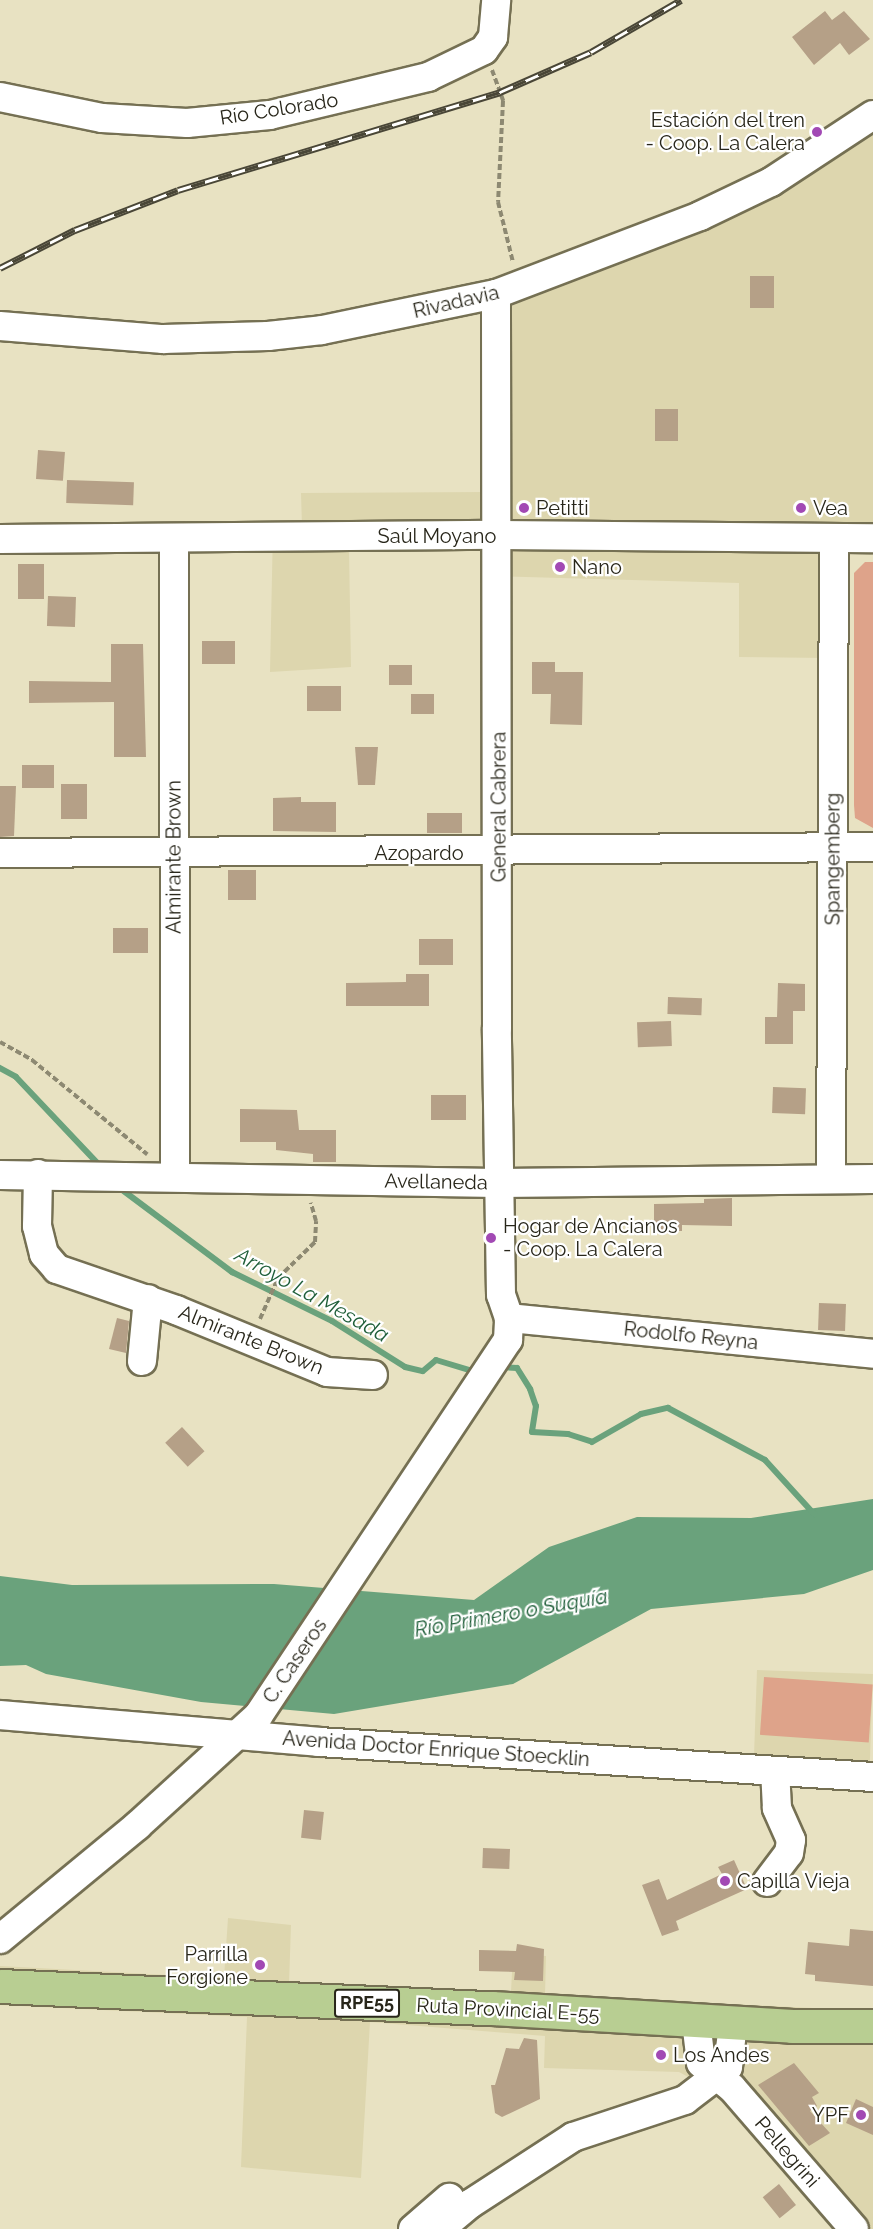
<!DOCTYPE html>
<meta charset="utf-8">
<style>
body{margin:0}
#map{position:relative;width:873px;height:2229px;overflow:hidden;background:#e8e2c2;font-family:Raleway,sans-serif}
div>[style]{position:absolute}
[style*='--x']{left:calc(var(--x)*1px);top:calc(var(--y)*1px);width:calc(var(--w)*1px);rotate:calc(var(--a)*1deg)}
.built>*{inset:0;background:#ddd6ae;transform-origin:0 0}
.green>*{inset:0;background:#dea38a;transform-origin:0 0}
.water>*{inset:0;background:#6aa27c}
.stream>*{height:6px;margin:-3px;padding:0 3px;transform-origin:3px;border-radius:3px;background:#6aa27c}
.building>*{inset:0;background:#b5a087;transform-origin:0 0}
.path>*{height:4px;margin-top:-2px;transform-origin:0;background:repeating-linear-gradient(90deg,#8d8972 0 6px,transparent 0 9px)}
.roads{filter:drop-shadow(2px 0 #757053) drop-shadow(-2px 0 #757053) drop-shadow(0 2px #757053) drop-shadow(0 -2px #757053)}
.minor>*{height:28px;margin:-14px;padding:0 14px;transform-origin:14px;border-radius:14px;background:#fff}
.major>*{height:33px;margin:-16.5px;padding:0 16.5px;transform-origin:16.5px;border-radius:16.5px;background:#b8ce92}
.rail>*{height:7px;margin-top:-3.5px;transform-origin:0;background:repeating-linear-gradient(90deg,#fff 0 14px,#494637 0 28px);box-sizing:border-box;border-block:2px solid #494637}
.dots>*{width:16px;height:16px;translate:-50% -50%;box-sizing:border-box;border:3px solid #fff;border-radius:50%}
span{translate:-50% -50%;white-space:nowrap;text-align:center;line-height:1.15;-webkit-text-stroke:4.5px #fff;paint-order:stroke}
.shield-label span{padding:2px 4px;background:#fff;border:2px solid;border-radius:4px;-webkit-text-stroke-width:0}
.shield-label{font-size:18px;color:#28261a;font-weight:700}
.street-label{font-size:20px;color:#28261a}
.poi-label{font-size:20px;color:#28261a}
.right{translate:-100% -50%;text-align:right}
.left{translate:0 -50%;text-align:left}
.water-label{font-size:21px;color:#1f5e39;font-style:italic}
</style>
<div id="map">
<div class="built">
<i style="clip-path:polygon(873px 111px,873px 550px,827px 550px,827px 658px,739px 657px,739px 583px,491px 576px,491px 551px,349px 550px,351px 667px,270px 672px,273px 527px,302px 527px,301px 493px,488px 492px,481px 289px,677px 215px,813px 149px)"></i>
<i style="left:757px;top:1670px;width:116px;height:115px;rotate:2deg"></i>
<i style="clip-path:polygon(228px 1918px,291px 1925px,289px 1984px,511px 1992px,513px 1953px,546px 1956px,545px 1995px,873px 2011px,873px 2229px,847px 2229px,722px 2095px,679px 2072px,544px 2068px,545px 2036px,370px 2022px,361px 2178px,241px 2167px,247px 2017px,0 2005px,0 1966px,224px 1978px)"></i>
</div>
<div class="green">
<i style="clip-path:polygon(865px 562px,873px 562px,873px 828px,855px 818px,854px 805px,854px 573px)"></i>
<i style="left:764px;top:1677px;width:109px;height:58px;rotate:4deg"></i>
</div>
<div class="water">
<i style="clip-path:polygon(873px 1499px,873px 1570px,804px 1594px,651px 1609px,513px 1684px,334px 1714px,201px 1702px,46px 1674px,26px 1665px,0 1666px,0 1576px,72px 1585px,274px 1584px,474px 1600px,549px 1547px,637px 1517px,751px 1518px)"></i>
</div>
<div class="stream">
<i style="--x:0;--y:1068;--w:18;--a:29"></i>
<i style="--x:16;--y:1077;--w:124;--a:46.6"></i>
<i style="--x:117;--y:1186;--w:144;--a:36.8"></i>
<i style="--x:232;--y:1272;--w:111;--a:26.1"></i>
<i style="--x:332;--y:1321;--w:86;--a:32.2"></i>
<i style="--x:405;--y:1367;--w:18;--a:13"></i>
<i style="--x:423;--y:1371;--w:17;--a:-40"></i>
<i style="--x:436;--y:1360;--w:42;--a:16.7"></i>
<i style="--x:500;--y:1367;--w:17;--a:3"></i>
<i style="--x:517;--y:1368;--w:25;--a:58"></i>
<i style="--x:530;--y:1389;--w:18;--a:71"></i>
<i style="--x:536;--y:1406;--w:26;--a:99"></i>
<i style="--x:532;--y:1432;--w:36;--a:3"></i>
<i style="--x:568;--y:1434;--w:25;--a:18"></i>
<i style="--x:592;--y:1442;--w:56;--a:-29.7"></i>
<i style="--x:641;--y:1414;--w:28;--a:-13"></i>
<i style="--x:668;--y:1408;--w:110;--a:28.2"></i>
<i style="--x:765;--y:1460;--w:73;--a:47.8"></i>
</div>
<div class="building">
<i style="clip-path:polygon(825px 11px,832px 20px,844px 11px,870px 39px,849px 55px,840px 43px,814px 65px,792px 37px)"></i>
<i style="left:774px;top:276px;width:32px;height:24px;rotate:90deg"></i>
<i style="left:678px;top:409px;width:32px;height:23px;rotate:90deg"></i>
<i style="left:38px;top:450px;width:27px;height:29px;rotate:4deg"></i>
<i style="left:67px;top:480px;width:67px;height:23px;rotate:2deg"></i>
<i style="left:44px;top:564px;width:35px;height:26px;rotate:90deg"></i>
<i style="left:48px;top:596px;width:28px;height:30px;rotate:2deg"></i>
<i style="left:202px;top:641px;width:33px;height:23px"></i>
<i style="clip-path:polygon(111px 644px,143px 644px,146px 757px,114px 757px,114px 702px,29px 703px,29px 681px,111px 682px)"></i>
<i style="clip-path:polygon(532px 662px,555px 662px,555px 672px,583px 672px,582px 725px,550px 724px,551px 694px,532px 694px)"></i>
<i style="left:389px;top:665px;width:23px;height:20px"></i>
<i style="left:341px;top:686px;width:25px;height:34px;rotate:90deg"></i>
<i style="left:434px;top:694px;width:20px;height:23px;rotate:90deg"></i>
<i style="clip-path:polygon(355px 747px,378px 747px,375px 785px,358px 785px)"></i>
<i style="left:54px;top:765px;width:23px;height:32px;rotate:90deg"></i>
<i style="left:87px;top:784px;width:35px;height:26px;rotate:90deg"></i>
<i style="clip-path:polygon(0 786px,16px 786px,14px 836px,0 837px)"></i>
<i style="clip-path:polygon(301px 797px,301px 802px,336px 802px,336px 832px,273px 831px,273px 798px)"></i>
<i style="left:462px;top:813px;width:20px;height:35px;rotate:90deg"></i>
<i style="left:228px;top:870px;width:28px;height:30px"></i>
<i style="left:148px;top:928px;width:25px;height:35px;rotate:90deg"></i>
<i style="left:419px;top:939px;width:34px;height:26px"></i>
<i style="clip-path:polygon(406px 974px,429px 974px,429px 1006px,346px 1006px,346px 983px,406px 982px)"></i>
<i style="clip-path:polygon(778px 983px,805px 984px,805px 1011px,793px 1011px,793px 1044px,765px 1044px,765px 1017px,777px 1017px)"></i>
<i style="left:668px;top:997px;width:34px;height:17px;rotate:2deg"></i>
<i style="left:671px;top:1021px;width:25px;height:34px;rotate:88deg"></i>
<i style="left:773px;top:1087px;width:33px;height:26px;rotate:2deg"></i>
<i style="left:466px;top:1095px;width:25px;height:35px;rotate:90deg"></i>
<i style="clip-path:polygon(240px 1109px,297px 1110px,299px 1130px,336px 1130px,336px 1162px,313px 1162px,313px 1154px,276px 1150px,276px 1142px,240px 1142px)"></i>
<i style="clip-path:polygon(732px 1198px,732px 1226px,682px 1225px,682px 1231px,654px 1231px,654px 1204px,704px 1203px,704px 1199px)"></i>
<i style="left:819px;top:1303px;width:27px;height:27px;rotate:2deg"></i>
<i style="clip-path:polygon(117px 1318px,129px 1321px,126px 1353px,109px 1349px)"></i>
<i style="left:182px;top:1427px;width:33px;height:23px;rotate:47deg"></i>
<i style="left:304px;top:1810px;width:20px;height:28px;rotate:6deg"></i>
<i style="left:483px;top:1848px;width:27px;height:20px;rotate:2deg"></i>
<i style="clip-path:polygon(734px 1860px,747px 1889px,676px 1921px,679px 1930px,662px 1936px,642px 1885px,659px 1879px,667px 1900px,722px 1874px,718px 1867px)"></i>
<i style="clip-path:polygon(850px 1929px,873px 1931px,873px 1986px,815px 1981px,815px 1975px,805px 1974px,808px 1942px,849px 1946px)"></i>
<i style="clip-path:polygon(517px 1944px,544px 1949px,543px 1981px,514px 1980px,515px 1972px,479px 1971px,479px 1950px,516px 1951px)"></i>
<i style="clip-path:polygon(524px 2038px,537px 2040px,540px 2099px,502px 2117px,495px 2113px,491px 2085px,495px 2085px,506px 2048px,519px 2049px)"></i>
<i style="clip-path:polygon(794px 2063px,819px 2093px,812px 2097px,817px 2106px,810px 2111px,830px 2133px,809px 2146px,758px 2085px)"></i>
<i style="clip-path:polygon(856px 2099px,873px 2107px,873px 2135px,846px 2123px)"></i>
<i style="left:779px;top:2184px;width:27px;height:21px;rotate:51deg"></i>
</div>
<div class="path">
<i style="--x:492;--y:70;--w:33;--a:70"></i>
<i style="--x:503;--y:101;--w:101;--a:92.8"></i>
<i style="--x:498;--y:202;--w:62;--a:76"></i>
<i style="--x:0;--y:1042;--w:37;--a:29"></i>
<i style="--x:32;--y:1060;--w:149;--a:39.3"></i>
<i style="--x:260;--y:1319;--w:45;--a:-66.3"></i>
<i style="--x:278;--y:1278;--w:52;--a:-44.2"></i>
<i style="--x:315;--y:1242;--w:21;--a:-87"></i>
<i style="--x:316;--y:1221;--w:19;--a:-106"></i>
</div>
<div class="roads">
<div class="minor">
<i style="--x:0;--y:97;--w:104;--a:11.6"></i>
<i style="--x:102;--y:118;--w:85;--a:3.4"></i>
<i style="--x:187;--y:123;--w:83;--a:-5.5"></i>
<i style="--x:270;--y:115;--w:163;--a:-13.5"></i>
<i style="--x:428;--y:77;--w:62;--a:-25.7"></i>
<i style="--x:484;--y:50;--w:16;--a:-55"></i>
<i style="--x:493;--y:37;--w:37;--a:-85"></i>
<i style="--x:0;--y:326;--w:164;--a:4.6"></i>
<i style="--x:163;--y:339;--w:105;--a:-1.6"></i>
<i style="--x:268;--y:336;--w:54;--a:-6.3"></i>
<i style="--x:322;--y:330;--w:178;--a:-11.7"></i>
<i style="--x:496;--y:294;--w:218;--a:-20.9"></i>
<i style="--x:700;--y:216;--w:79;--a:-25.6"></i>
<i style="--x:771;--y:182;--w:122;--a:-33.3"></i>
<i style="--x:174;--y:538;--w:638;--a:89.91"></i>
<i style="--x:0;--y:539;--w:499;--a:-0.5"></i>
<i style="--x:499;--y:535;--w:374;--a:0.5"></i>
<i style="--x:0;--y:853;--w:873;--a:-0.39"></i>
<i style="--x:38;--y:1174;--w:52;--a:91.1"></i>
<i style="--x:37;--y:1226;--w:29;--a:76"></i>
<i style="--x:44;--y:1254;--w:20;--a:49"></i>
<i style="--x:57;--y:1269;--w:126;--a:19"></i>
<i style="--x:176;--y:1310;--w:163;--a:22.3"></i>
<i style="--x:327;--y:1372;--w:46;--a:3.7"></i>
<i style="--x:0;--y:1175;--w:500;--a:0.92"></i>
<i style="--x:500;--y:1183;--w:373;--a:-0.6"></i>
<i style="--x:831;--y:1179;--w:640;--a:-89.73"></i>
<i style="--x:509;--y:1318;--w:366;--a:5.6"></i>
<i style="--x:142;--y:1361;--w:62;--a:-84.5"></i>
<i style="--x:0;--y:1715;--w:320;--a:4.8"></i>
<i style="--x:319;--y:1742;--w:555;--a:3.61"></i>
<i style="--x:767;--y:1882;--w:36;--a:-53"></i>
<i style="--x:789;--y:1853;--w:13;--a:-81"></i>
<i style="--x:791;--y:1840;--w:35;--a:-114"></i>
<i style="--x:777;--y:1808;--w:37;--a:-93"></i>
<i style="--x:0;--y:1939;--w:178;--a:-39.5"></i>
<i style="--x:137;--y:1826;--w:164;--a:-42.3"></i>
<i style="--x:258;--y:1716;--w:452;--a:-56.4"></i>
<i style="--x:508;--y:1340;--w:22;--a:-87"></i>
<i style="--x:509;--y:1318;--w:24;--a:-109"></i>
<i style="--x:501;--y:1295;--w:267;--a:-90.9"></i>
<i style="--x:497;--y:1028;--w:734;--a:-90.08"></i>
<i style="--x:696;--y:2021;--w:42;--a:83.2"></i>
<i style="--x:701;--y:2063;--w:40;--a:39"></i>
<i style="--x:732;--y:2088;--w:186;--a:49.1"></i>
<i style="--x:413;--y:2229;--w:48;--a:-40.7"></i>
<i style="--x:440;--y:2229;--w:39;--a:-40"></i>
<i style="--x:470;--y:2204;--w:123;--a:-33"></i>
<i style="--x:573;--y:2137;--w:118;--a:-18.3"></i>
<i style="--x:685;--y:2100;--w:54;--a:-37.5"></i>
<i style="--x:728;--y:2067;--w:44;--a:-83.5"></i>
</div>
<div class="major">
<i style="--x:0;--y:1986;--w:492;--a:2.6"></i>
<i style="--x:492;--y:2008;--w:301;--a:3.4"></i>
<i style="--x:792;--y:2026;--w:81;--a:0"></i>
</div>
</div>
<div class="rail">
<i style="--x:0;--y:268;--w:84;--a:-26.9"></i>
<i style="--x:75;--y:230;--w:110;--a:-21.2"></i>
<i style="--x:178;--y:190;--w:337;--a:-16.9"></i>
<i style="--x:500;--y:92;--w:99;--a:-23.7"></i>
<i style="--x:591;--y:52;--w:104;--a:-30"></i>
</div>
<div class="dots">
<i style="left:817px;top:132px;background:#a249b4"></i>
<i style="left:524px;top:508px;background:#a249b4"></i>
<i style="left:801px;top:508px;background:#a249b4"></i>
<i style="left:560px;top:567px;background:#a249b4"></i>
<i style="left:491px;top:1238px;background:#a249b4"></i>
<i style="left:725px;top:1881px;background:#a249b4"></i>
<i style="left:260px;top:1965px;background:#a249b4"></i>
<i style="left:661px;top:2055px;background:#a249b4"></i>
<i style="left:861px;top:2115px;background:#a249b4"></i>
</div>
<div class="shield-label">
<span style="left:367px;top:2003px">RPE55</span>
</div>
<div class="street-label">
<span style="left:279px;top:109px;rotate:-9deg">Río Colorado</span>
<span style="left:456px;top:302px;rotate:-13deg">Rivadavia</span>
<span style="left:437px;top:536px">Saúl Moyano</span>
<span style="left:499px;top:807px;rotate:-90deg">General Cabrera</span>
<span style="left:419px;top:853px">Azopardo</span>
<span style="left:174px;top:857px;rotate:-90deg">Almirante Brown</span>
<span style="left:833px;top:859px;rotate:-90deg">Spangemberg</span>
<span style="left:436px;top:1182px;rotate:1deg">Avellaneda</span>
<span style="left:691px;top:1336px;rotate:6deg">Rodolfo Reyna</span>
<span style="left:251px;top:1340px;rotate:22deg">Almirante Brown</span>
<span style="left:295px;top:1661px;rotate:-56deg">C. Caseros</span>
<span style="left:436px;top:1749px;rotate:4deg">Avenida Doctor Enrique Stoecklin</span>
<span style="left:508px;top:2010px;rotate:3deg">Ruta Provincial E-55</span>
<span style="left:787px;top:2152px;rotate:49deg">Pellegrini</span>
</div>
<div class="poi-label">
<span class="right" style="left:805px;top:132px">Estación del tren<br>- Coop. La Calera</span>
<span class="left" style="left:536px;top:508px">Petitti</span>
<span class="left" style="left:813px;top:508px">Vea</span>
<span class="left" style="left:572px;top:567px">Nano</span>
<span class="left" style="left:503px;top:1238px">Hogar de Ancianos<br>- Coop. La Calera</span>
<span class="left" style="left:737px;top:1881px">Capilla Vieja</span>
<span class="right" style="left:248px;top:1966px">Parrilla<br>Forgione</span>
<span class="left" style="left:673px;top:2055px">Los Andes</span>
<span class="right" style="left:849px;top:2115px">YPF</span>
</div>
<div class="water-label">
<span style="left:312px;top:1295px;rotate:29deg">Arroyo La Mesada</span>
<span style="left:511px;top:1613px;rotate:-10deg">Río Primero o Suquía</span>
</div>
</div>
